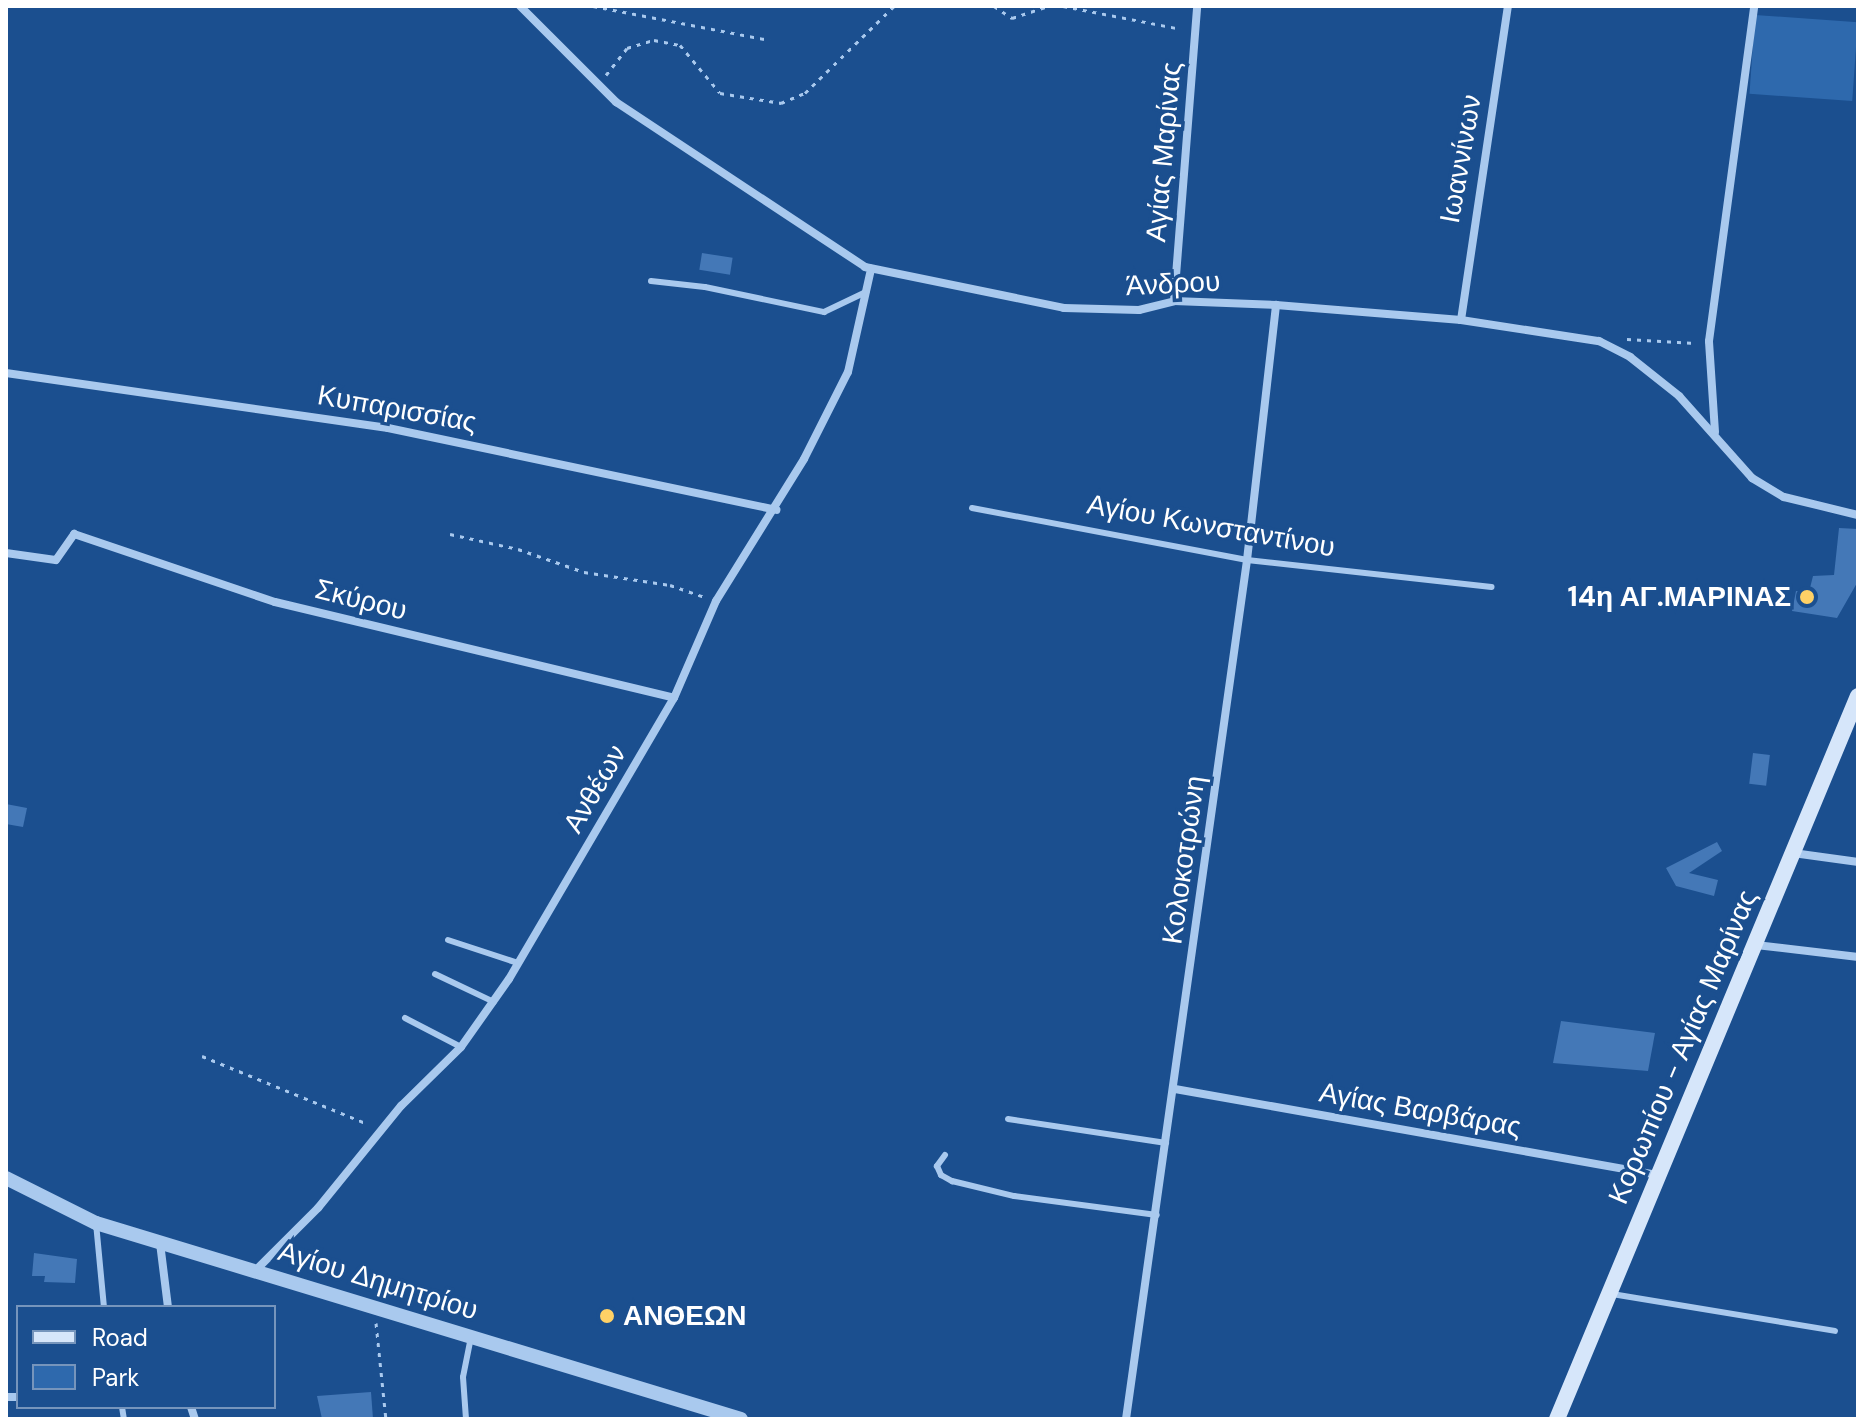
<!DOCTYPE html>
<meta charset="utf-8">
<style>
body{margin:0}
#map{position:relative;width:1864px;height:1425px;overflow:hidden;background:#1b4f8f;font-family:"DM Sans",sans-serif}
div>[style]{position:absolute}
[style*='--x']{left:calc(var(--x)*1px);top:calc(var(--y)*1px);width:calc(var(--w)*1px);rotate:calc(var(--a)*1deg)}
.green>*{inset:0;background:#2e69ad;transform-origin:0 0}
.building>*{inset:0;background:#4478b7;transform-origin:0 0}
.path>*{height:3px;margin-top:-1.5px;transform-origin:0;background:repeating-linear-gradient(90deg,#a9c9ee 0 4px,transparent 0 10px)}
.service>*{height:6px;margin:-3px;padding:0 3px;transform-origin:3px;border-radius:3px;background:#a9c9ee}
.minor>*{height:8px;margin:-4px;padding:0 4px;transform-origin:4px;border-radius:4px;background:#a9c9ee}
.tertiary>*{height:14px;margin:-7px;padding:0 7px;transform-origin:7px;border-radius:7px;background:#a9c9ee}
.secondary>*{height:16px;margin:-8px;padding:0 8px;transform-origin:8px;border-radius:8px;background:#d6e6fa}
.dots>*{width:22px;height:22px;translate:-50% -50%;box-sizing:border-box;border:4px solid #1b4f8f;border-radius:50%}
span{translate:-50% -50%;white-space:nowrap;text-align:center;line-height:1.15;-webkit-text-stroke:7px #1b4f8f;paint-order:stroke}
.street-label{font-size:28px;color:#fff}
.poi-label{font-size:28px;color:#fff;font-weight:700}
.right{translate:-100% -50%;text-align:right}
.left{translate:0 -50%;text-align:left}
.frame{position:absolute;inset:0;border:8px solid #fff;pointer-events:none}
.legend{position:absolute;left:16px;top:1305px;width:260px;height:104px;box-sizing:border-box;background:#1b4f8f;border:2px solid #7695bc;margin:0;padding:10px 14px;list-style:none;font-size:24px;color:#fff}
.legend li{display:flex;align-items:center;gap:16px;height:40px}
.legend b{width:40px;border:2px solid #7695bc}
</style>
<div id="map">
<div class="green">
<i style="left:1755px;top:15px;width:103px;height:79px;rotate:4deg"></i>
</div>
<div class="building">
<i style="left:702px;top:253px;width:31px;height:17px;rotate:9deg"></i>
<i style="clip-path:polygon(1839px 528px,1858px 529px,1857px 583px,1837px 618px,1792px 611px,1796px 591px,1809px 592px,1813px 576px,1834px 575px)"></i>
<i style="left:1753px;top:753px;width:17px;height:31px;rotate:7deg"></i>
<i style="clip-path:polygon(6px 804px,27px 808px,23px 827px,6px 824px)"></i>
<i style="clip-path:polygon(1717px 842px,1722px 851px,1689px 873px,1718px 880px,1714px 896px,1676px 886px,1666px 868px)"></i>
<i style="clip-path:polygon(1561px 1021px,1655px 1033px,1648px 1071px,1553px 1063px)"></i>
<i style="clip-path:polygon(34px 1253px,77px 1259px,75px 1283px,44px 1282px,45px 1276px,32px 1276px)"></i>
<i style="clip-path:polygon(371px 1392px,373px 1419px,322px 1419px,317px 1396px)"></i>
</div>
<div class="path">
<i style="--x:593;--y:6;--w:180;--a:10.9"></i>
<i style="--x:994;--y:6;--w:22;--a:34"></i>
<i style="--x:1012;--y:18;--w:39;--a:-18"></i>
<i style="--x:1063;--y:6;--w:120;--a:11"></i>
<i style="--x:606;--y:75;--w:34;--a:-52"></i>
<i style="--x:627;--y:48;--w:28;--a:-17"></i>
<i style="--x:654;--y:40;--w:26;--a:11"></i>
<i style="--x:680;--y:45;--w:62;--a:50.2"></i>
<i style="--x:720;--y:93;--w:62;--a:9.3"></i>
<i style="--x:781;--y:103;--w:26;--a:-23"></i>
<i style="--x:805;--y:93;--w:124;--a:-44.3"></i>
<i style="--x:1627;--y:339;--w:68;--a:3.4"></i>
<i style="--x:450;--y:534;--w:70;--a:12.4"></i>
<i style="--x:518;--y:549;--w:70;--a:19.2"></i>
<i style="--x:584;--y:572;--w:87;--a:8.6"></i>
<i style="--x:670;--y:585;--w:37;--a:19"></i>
<i style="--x:202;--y:1056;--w:179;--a:22.3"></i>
<i style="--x:376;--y:1323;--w:97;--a:84.1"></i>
</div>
<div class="service">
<i style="--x:651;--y:281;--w:54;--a:6.3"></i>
<i style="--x:705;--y:287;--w:122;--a:11.9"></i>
<i style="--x:824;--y:312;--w:47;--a:-25.5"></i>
<i style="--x:972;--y:508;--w:280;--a:10.7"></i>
<i style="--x:1247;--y:560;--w:246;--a:6.3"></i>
<i style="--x:448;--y:940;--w:74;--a:18.2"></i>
<i style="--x:435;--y:974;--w:65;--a:25.4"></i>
<i style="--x:405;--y:1018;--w:63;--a:27.4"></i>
<i style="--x:1008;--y:1119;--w:160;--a:8.6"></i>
<i style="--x:945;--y:1155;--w:14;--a:126"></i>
<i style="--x:937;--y:1166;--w:10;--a:66"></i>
<i style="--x:941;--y:1175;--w:13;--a:29"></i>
<i style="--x:952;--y:1181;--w:64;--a:13.6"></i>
<i style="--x:1014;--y:1196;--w:144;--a:7.6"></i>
<i style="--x:96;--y:1223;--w:84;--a:84.6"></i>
<i style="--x:1612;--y:1294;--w:226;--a:9.4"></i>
<i style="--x:122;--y:1407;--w:12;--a:81"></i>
<i style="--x:466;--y:1419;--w:42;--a:-94.1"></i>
<i style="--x:463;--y:1377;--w:41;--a:-78.7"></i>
</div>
<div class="minor">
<i style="--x:520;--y:6;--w:136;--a:45"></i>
<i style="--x:616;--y:102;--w:299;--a:33.5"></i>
<i style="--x:865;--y:267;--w:203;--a:11.6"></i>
<i style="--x:1064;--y:308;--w:75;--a:1.5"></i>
<i style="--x:1139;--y:310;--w:36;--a:-14"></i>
<i style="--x:1174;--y:301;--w:102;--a:2.2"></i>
<i style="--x:1276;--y:305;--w:186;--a:4.6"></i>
<i style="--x:1461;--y:320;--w:140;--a:8.7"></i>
<i style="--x:1599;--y:341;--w:35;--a:27"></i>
<i style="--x:1630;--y:357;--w:63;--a:38.5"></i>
<i style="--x:1679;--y:396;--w:110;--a:48.3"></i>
<i style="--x:1752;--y:478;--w:37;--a:31"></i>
<i style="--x:1784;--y:497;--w:76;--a:13.7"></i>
<i style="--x:1174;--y:301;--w:296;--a:-85.5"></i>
<i style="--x:1461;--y:320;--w:317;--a:-81.5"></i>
<i style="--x:6;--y:373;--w:386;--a:8.2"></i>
<i style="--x:388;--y:428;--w:397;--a:11.9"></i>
<i style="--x:1715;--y:432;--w:91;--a:-93.8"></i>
<i style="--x:1709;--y:341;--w:338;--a:-82.3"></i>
<i style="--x:6;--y:553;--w:50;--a:8"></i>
<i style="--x:56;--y:560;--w:32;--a:-55"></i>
<i style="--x:74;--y:534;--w:212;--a:18.7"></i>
<i style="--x:275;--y:602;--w:410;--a:13.5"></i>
<i style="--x:1793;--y:853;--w:66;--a:7.9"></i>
<i style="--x:1756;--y:945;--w:103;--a:6.7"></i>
<i style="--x:1175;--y:1089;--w:491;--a:10.1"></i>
<i style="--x:160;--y:1243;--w:64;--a:82.9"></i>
<i style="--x:256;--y:1270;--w:88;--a:-45"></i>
<i style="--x:318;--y:1208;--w:132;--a:-50.9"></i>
<i style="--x:401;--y:1106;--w:84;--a:-44.5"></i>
<i style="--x:461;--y:1047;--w:83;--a:-54.8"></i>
<i style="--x:509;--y:979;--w:326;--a:-59.6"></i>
<i style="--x:674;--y:698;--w:106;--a:-66.6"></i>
<i style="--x:716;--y:601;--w:167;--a:-58.2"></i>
<i style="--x:804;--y:459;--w:97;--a:-63.2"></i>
<i style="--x:848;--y:372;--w:106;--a:-77.4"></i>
<i style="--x:6;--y:1397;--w:12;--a:0"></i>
<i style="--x:191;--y:1407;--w:13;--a:72"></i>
<i style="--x:1126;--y:1419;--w:867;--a:-81.98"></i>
<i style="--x:1247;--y:560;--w:257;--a:-83.5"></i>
</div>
<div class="tertiary">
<i style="--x:6;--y:1178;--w:101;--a:26.6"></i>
<i style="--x:96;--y:1223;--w:674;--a:16.9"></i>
</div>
<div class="secondary">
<i style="--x:1557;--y:1419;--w:783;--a:-67.4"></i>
</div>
<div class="dots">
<i style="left:1807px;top:597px;background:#ffd166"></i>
<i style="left:607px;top:1316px;background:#ffd166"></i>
</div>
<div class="street-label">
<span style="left:1164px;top:152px;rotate:-85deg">Αγίας Μαρίνας</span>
<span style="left:1461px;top:159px;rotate:-80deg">Ιωαννίνων</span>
<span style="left:1173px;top:284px;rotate:-3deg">Άνδρου</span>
<span style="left:397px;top:409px;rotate:10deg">Κυπαρισσίας</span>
<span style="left:1211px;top:526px;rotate:10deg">Αγίου Κωνσταντίνου</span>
<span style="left:361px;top:600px;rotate:14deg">Σκύρου</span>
<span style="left:595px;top:789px;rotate:-60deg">Ανθέων</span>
<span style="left:1184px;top:860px;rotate:-82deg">Κολοκοτρώνη</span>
<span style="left:1683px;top:1047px;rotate:-67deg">Κορωπίου - Αγίας Μαρίνας</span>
<span style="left:1420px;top:1110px;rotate:10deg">Αγίας Βαρβάρας</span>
<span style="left:378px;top:1281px;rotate:17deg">Αγίου Δημητρίου</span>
</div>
<div class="poi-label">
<span class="right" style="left:1791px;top:597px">14η ΑΓ.ΜΑΡΙΝΑΣ</span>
<span class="left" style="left:623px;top:1316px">ΑΝΘΕΩΝ</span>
</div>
<div class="frame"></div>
<ul class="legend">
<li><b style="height:10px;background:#d6e6fa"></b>Road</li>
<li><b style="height:22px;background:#2e69ad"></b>Park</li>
</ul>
</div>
